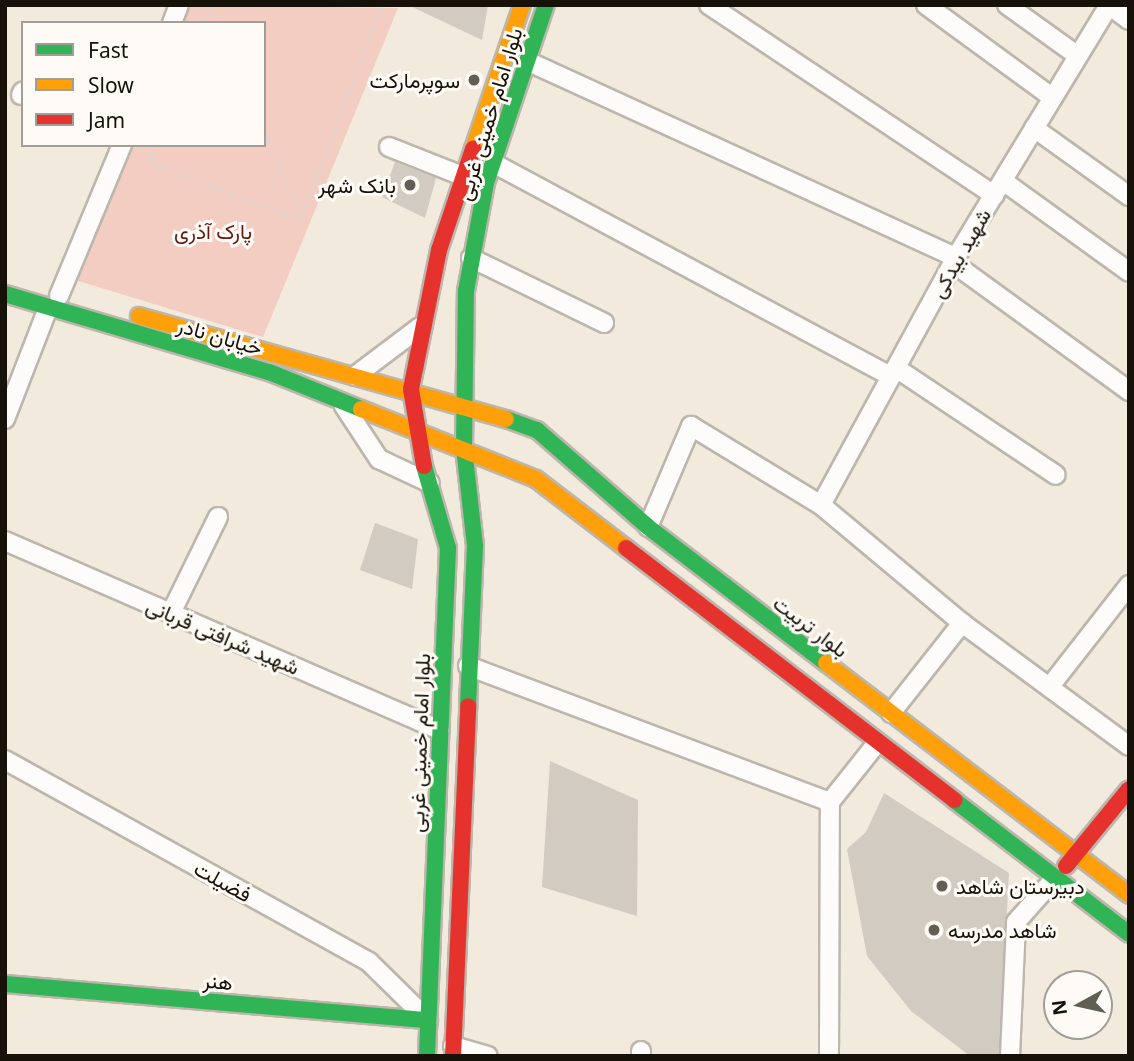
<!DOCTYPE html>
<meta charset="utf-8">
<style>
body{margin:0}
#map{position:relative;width:1134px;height:1061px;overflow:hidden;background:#f1eadd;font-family:"Noto Sans",Vazirmatn,sans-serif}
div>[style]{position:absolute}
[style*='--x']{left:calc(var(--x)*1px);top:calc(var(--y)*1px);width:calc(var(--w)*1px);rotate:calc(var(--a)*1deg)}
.green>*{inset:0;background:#f3ccc2}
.building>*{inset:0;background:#d2cbc2}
.path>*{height:3.5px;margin-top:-1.75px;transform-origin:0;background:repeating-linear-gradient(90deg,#d8d6d2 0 2px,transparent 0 7px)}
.roads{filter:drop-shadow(2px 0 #bcb6ac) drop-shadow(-2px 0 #bcb6ac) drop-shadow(0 2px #bcb6ac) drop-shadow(0 -2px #bcb6ac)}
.street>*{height:18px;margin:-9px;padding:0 9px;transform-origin:9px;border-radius:9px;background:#fdfcfa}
.fast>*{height:16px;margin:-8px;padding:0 8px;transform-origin:8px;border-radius:8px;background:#30b455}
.slow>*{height:16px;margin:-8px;padding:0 8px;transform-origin:8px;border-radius:8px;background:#ff9f0a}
.jam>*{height:16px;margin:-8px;padding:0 8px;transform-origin:8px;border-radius:8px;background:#e5322d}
.dots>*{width:19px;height:19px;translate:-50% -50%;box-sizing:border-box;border:4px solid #fefbf6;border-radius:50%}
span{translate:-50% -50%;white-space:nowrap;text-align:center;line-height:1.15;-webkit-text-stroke:6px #fefbf6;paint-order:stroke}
.poi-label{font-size:21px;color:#161209}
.right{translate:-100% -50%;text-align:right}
.left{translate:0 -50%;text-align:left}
.street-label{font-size:21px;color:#161209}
.park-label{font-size:21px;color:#631813}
.frame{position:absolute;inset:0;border:7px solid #161209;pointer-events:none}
.legend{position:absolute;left:21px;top:21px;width:245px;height:126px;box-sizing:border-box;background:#fefbf6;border:2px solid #a19e97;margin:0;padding:9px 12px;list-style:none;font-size:21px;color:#161209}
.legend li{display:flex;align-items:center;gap:14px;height:35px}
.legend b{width:35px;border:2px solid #a19e97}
.north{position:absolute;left:1043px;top:970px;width:70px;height:70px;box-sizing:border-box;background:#fefbf6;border:2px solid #a19e97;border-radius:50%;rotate:262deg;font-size:19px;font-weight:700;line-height:28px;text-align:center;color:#161209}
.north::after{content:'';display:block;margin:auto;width:24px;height:32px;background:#635e53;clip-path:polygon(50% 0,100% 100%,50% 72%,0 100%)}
</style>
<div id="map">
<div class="green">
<i style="clip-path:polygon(188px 5px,398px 8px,263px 337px,75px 280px,130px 145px,264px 145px,264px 23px,181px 23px)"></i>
</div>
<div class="building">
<i style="clip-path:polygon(408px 5px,488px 5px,482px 40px)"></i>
<i style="clip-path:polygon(395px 162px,436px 178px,425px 218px,382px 197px)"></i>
<i style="clip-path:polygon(375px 523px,418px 539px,412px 589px,360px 570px)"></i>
<i style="clip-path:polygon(550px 761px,638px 800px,637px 916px,542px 887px)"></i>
<i style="clip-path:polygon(884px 793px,1009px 873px,999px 1056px,970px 1056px,911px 1011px,867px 956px,847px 849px,866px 832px)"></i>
</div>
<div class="path">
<i style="--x:207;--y:23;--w:19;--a:-69"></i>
<i style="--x:264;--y:129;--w:97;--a:67.7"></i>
<i style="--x:156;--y:145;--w:18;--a:112"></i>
<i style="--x:149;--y:162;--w:163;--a:21.2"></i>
<i style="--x:301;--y:221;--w:230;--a:-69.7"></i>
</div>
<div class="roads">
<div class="street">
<i style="--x:709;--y:5;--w:343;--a:33.7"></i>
<i style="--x:926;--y:5;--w:157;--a:36.2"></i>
<i style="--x:1007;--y:5;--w:87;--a:35.7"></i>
<i style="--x:1109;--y:5;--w:25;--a:37"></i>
<i style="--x:172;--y:23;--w:19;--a:-69"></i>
<i style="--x:527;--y:61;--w:472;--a:24.6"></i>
<i style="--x:21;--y:95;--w:4;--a:-63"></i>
<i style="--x:1034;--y:128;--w:117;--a:35.6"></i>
<i style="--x:389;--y:147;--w:82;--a:21.5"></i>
<i style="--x:493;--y:163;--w:451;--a:28.2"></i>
<i style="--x:1003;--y:181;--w:155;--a:35.8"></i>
<i style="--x:471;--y:258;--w:148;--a:26"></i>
<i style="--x:953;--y:263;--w:218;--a:36"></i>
<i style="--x:59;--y:296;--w:164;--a:-67.4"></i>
<i style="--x:896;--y:368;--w:192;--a:33.8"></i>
<i style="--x:355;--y:376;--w:81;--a:-37"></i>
<i style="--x:344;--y:406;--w:64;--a:56.6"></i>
<i style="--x:379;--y:459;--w:56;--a:25.2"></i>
<i style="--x:5;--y:419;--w:119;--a:-68.8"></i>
<i style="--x:821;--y:505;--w:282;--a:-61.4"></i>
<i style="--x:956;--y:257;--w:295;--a:-58.7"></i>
<i style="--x:648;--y:527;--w:110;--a:-66.9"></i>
<i style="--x:691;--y:426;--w:152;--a:31.3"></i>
<i style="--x:821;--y:505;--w:184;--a:39.9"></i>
<i style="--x:962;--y:623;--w:207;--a:36.4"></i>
<i style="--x:5;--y:541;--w:474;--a:23.5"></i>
<i style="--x:171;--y:613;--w:107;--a:-63.9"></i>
<i style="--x:468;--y:666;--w:387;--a:20.6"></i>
<i style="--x:1051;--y:685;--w:127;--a:-52"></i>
<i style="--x:891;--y:713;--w:115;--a:-51.7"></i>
<i style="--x:5;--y:760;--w:416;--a:29"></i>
<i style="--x:369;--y:962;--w:83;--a:44.5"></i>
<i style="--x:830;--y:802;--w:75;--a:-51.5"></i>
<i style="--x:453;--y:1046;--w:36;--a:16"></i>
<i style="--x:641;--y:1056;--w:5;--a:-90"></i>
<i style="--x:829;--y:1056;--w:254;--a:-89.8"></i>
<i style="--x:1010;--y:1056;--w:134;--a:-87.4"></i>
<i style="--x:1016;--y:922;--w:59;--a:-48.4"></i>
</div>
<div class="fast">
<i style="--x:5;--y:294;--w:275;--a:16.5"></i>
<i style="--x:269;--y:372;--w:99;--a:21.9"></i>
<i style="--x:506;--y:419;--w:33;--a:20"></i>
<i style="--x:537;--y:430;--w:147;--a:41.1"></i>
<i style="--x:648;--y:527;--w:224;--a:37.4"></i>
<i style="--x:424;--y:466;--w:85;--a:73.7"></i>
<i style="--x:448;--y:548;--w:508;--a:92.37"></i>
<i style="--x:468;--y:706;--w:160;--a:-87.5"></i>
<i style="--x:475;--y:546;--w:99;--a:-96.4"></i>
<i style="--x:464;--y:448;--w:157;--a:-89.3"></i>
<i style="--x:466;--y:291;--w:110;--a:-79.5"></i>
<i style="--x:486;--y:183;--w:188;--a:-71.4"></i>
<i style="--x:954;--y:800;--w:220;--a:37.4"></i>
<i style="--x:5;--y:984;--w:425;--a:4.9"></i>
</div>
<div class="slow">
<i style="--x:473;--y:149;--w:152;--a:-71.2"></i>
<i style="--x:139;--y:316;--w:381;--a:15.7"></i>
<i style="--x:361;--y:409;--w:188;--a:21.8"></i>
<i style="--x:536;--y:479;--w:113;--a:37.5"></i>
<i style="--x:826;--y:663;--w:382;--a:37.4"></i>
</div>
<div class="jam">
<i style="--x:424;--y:466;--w:78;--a:-99.6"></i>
<i style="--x:411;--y:389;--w:142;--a:-78.6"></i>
<i style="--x:439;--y:250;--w:107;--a:-71.4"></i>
<i style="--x:626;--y:548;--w:414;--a:37.5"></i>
<i style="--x:1066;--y:866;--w:99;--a:-50.7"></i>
<i style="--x:453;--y:1056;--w:350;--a:-87.5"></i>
</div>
</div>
<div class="dots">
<i style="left:474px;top:80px;background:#635e53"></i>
<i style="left:410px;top:185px;background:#635e53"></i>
<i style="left:942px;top:886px;background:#635e53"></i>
<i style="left:934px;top:930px;background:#635e53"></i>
</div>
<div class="poi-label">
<span class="right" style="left:460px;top:80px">سوپرمارکت</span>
<span class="right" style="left:396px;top:185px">بانک شهر</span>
<span class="left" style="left:956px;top:886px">دبیرستان شاهد</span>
<span class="left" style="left:948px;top:930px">شاهد مدرسه</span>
</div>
<div class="street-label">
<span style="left:489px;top:114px;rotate:-73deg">بلوار امام خمینی غربی</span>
<span style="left:960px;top:253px;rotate:-60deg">شهید بیدکی</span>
<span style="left:220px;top:336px;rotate:16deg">خیابان نادر</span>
<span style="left:811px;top:626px;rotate:37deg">بلوار تربیت</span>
<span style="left:223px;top:636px;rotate:23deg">شهید شرافتی قربانی</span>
<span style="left:419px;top:743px;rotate:-88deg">بلوار امام خمینی غربی</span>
<span style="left:223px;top:881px;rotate:29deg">فضیلت</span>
<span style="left:218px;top:981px;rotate:5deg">هنر</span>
</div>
<div class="park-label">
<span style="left:213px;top:231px">پارک آذری</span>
</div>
<div class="frame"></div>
<ul class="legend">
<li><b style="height:9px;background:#30b455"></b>Fast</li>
<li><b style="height:9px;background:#ff9f0a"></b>Slow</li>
<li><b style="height:9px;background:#e5322d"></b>Jam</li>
</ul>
<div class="north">N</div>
</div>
